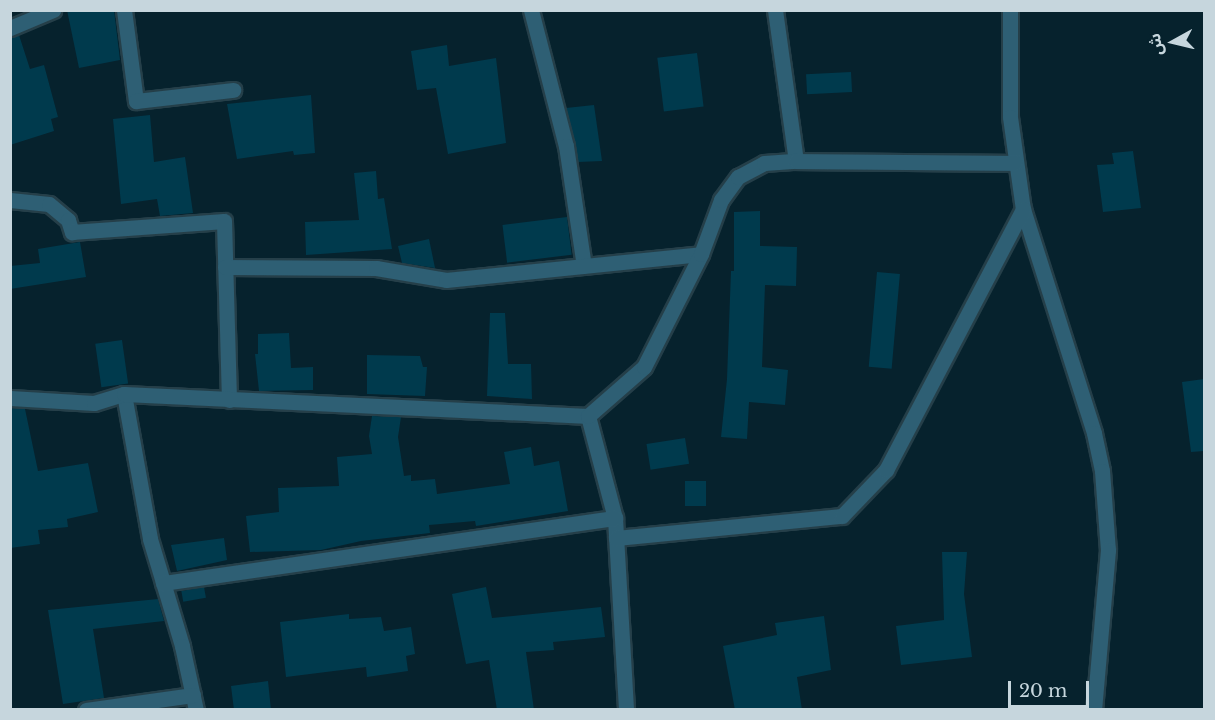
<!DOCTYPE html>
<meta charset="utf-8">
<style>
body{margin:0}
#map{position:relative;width:1215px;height:720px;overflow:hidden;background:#06222d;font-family:"Libre Baskerville","Noto Sans Arabic",serif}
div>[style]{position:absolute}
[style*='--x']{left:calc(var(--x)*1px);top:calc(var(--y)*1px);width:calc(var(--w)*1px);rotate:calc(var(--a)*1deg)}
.building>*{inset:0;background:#003a4d;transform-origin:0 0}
.roads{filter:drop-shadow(2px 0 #253f49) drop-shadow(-2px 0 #253f49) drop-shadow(0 2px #253f49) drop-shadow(0 -2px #253f49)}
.minor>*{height:15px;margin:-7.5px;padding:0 7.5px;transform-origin:7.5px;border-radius:7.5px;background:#2e5f74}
span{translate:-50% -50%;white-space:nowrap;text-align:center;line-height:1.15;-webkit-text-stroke:4.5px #06222d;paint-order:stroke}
.frame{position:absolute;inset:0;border:12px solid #c6d6dd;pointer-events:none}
.north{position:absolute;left:1143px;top:12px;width:60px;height:60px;-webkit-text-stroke:4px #06222d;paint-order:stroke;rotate:262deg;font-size:16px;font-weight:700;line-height:24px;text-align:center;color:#c6d6dd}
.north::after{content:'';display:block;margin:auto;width:21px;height:27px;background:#c6d6dd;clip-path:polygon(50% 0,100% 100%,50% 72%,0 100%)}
.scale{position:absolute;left:1008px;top:681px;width:81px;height:27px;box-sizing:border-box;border:3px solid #c6d6dd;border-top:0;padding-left:8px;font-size:18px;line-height:21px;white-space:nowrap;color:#c6d6dd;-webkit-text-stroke:4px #06222d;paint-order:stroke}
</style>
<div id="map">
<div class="building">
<i style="clip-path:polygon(67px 10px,114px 10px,120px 60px,79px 68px)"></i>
<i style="clip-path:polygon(19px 35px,30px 69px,44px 65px,58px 117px,51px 119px,54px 131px,10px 145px,10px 38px)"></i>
<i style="clip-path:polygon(447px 45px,449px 66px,496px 58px,506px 143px,448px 154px,436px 88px,417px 90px,411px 51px)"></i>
<i style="left:697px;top:53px;width:54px;height:40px;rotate:83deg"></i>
<i style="left:851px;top:72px;width:20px;height:45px;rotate:87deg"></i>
<i style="clip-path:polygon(311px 95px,315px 153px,294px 155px,293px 151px,237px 159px,227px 104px)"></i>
<i style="clip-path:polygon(594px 105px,602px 161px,578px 162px,566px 108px)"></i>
<i style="clip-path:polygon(150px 115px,154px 162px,185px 157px,193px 213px,160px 216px,157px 199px,121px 204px,113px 119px)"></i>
<i style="clip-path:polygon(1133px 151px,1141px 208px,1103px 212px,1097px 165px,1114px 164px,1112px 153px)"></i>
<i style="clip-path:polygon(376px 171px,378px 199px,384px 198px,392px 249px,306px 255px,305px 222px,359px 220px,354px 173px)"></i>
<i style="clip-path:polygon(760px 211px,760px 246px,797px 247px,796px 286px,765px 285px,762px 367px,788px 370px,785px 405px,749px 402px,747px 439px,721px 437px,727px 379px,731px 271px,734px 271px,734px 212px)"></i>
<i style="left:567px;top:217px;width:38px;height:65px;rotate:83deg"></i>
<i style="clip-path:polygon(429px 239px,435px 268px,402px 263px,398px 246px)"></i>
<i style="clip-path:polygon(80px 242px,86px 277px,10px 289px,10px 266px,40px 263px,38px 249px)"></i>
<i style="left:877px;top:272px;width:23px;height:95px;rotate:5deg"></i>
<i style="clip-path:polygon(490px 313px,505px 313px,508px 364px,531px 364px,532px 399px,487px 396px)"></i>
<i style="clip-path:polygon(289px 333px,291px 368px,313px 367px,313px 390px,259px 391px,255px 354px,258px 354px,258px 334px)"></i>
<i style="left:122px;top:340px;width:44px;height:27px;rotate:82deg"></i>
<i style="clip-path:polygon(367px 355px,420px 356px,423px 367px,427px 367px,425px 396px,367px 394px)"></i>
<i style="clip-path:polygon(1204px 379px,1204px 451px,1191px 452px,1182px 382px)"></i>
<i style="clip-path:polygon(10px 408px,25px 409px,38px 471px,88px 463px,98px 512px,67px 519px,68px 527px,38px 530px,40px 544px,10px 548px)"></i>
<i style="clip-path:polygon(372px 416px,401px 417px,398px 437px,404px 476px,411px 475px,411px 481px,435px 479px,437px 494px,510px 484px,504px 452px,531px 447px,534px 466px,559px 461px,568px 511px,476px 526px,475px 521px,429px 525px,430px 533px,361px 541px,321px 550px,250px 552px,246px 516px,279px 512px,278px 488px,339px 486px,337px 457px,372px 454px,369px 436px)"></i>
<i style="left:685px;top:438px;width:26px;height:39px;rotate:81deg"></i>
<i style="left:685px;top:481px;width:21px;height:25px"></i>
<i style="clip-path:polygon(224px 538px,227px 560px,177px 571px,171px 545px)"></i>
<i style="clip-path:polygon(942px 552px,967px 552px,964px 594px,972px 657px,901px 665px,896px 626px,944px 620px)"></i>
<i style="left:204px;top:587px;width:11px;height:23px;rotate:80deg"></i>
<i style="clip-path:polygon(486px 587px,492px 618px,601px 607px,605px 637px,553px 642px,554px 650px,526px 652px,534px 710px,497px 710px,489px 660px,466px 664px,452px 594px)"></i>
<i style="clip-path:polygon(158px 599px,164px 621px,93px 629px,104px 698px,63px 704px,48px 610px)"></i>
<i style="clip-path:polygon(349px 614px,349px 619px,381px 617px,384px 631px,411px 627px,415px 654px,406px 656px,408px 671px,367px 677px,366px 667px,286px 677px,280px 622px)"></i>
<i style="clip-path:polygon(824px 616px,831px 670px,797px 677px,802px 710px,735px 710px,723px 646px,777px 635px,775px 623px)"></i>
<i style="clip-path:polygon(268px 681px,271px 710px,234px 710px,231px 686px)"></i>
</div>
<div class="roads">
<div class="minor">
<i style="--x:124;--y:10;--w:92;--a:82.5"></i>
<i style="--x:136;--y:101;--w:98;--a:-6.5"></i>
<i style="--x:531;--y:10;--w:140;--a:75.6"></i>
<i style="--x:566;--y:146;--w:121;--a:81.5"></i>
<i style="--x:775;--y:10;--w:152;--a:82.1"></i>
<i style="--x:1010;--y:10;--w:107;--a:90"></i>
<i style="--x:1010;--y:117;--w:93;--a:82"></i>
<i style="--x:1023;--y:209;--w:235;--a:72.4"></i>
<i style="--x:1094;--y:433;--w:39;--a:78"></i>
<i style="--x:1102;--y:471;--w:79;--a:85.7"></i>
<i style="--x:1108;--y:550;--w:161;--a:95"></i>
<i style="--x:10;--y:28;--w:47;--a:-22.7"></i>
<i style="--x:10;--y:200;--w:39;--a:6"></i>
<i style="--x:49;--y:204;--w:25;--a:40"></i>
<i style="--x:68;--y:220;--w:13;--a:72"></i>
<i style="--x:72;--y:232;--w:152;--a:-4.1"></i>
<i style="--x:224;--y:221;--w:179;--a:88.4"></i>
<i style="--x:225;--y:267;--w:151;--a:0.4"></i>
<i style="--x:376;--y:268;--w:71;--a:9.7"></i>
<i style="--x:446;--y:280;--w:256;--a:-5.8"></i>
<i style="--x:124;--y:394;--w:147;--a:79.8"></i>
<i style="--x:150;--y:539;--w:112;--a:73.3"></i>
<i style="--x:182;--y:646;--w:66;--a:77.7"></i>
<i style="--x:10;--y:398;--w:84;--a:3.4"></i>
<i style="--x:94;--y:403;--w:31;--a:-17"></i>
<i style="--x:124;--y:394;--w:465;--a:2.7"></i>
<i style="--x:588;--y:416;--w:106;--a:75.2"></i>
<i style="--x:615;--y:518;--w:192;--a:86.7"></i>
<i style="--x:588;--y:416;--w:74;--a:-41.2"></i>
<i style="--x:644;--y:367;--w:127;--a:-63.2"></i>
<i style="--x:701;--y:254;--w:58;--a:-69.7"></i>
<i style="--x:721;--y:200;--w:29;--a:-54"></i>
<i style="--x:738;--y:177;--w:30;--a:-28"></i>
<i style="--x:764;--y:163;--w:32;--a:-4"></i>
<i style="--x:796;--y:161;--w:219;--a:0.5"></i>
<i style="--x:616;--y:538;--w:227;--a:-5.6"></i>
<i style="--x:842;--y:516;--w:64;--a:-46.3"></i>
<i style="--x:886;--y:470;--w:295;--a:-62.3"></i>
<i style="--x:163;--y:583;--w:457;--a:-8.2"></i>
<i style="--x:86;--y:710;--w:108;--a:-8"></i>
</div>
</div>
<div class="frame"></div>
<div class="north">ش</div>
<div class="scale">20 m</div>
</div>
